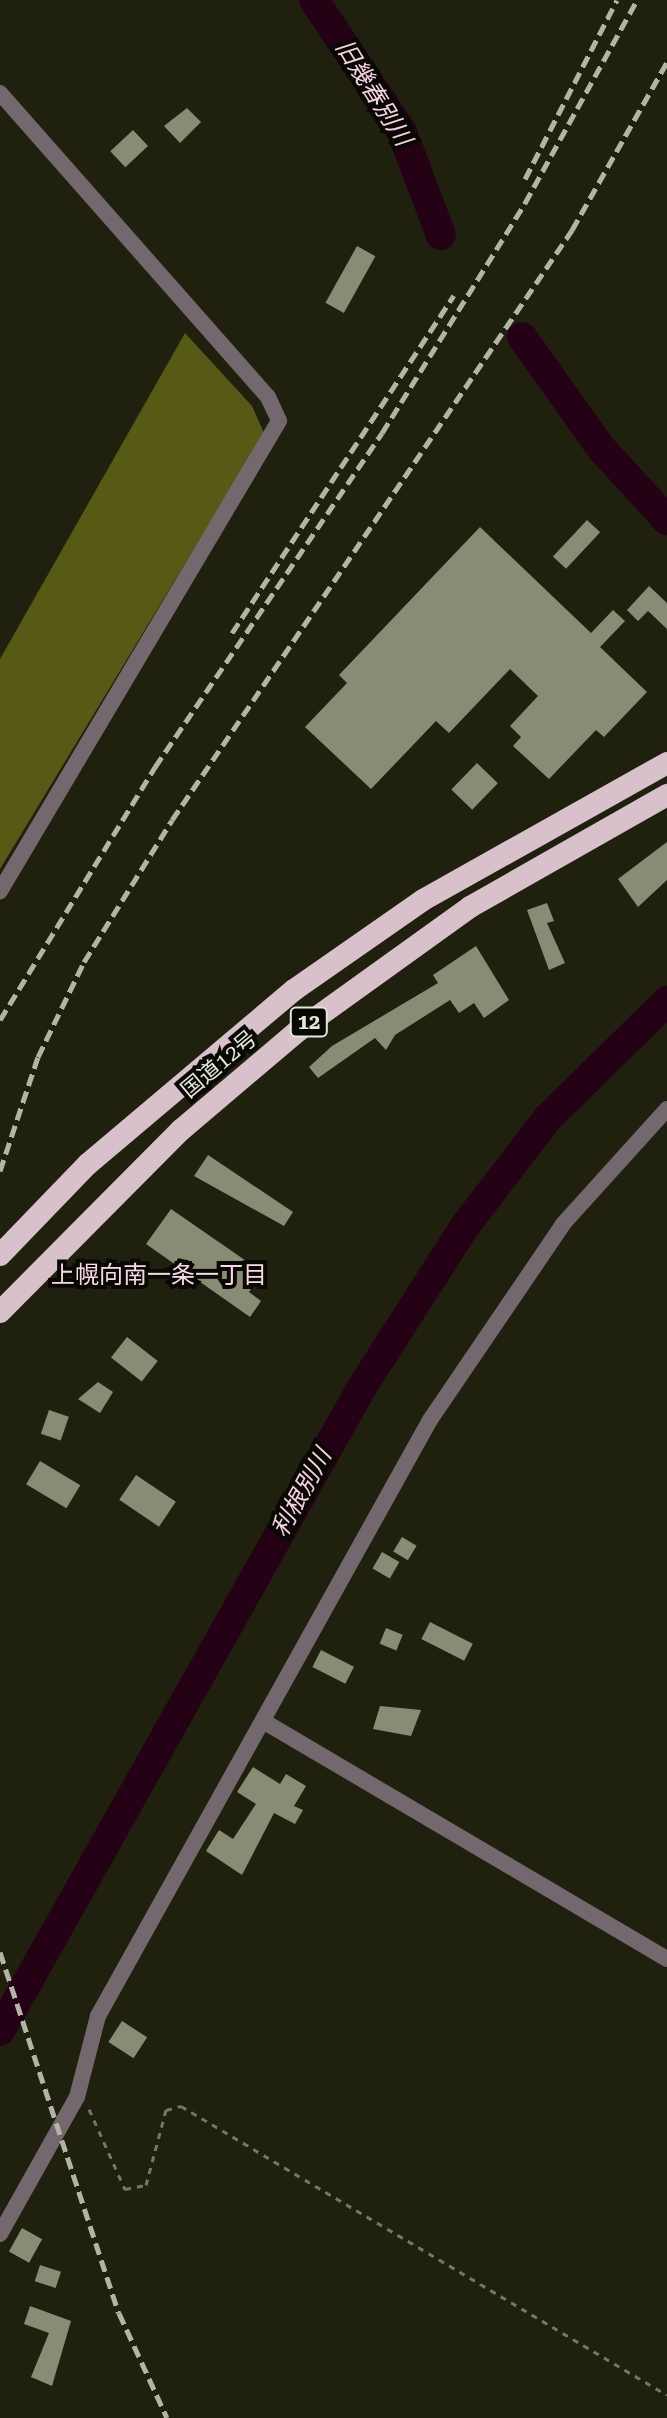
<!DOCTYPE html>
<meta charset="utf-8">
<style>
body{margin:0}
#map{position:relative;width:667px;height:2418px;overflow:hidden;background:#1f200d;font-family:"Roboto Serif","Noto Sans JP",serif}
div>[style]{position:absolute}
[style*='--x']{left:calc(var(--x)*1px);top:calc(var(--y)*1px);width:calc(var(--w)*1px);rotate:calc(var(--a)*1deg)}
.forest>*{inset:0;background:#565a14}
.river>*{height:30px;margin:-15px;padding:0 15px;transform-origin:15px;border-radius:15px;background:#250116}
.building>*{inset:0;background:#898c75;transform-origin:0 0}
.path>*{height:3px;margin-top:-1.5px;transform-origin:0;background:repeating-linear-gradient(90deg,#757666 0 6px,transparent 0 12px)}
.minor>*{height:16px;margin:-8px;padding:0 8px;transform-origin:8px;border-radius:8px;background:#72686d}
.tertiary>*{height:16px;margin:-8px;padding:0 8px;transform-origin:8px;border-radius:8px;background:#72686d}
.trunk>*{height:22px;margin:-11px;padding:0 11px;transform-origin:11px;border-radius:11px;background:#d9c1cc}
.rail>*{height:5px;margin-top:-2.5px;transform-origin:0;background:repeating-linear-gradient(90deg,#b2b4a6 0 12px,transparent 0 18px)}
span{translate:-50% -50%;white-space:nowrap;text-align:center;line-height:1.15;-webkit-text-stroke:8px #090903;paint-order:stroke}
.shield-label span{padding:2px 6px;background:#090903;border:2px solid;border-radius:6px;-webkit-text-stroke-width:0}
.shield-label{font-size:20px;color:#e5e7db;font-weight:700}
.street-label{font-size:22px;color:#e5e7db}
.water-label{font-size:24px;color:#f8d2e4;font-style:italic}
.neighbourhood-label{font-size:24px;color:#f8d8e7}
</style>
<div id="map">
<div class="forest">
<i style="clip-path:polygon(185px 333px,252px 406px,264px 433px,0 869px,0 659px)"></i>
</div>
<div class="river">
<i style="--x:314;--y:0;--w:159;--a:56.3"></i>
<i style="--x:402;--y:132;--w:110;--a:69.3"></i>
<i style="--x:522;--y:337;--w:136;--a:54.6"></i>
<i style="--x:601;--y:448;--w:98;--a:47.5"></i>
<i style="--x:0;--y:2031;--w:739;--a:-60.66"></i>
<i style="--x:362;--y:1387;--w:191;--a:-57.4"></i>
<i style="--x:465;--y:1226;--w:136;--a:-52.5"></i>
<i style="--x:548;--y:1118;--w:167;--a:-44.5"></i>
</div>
<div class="building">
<i style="clip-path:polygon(187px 108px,201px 122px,180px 143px,164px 126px)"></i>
<i style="left:133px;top:130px;width:22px;height:31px;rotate:47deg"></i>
<i style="left:357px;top:246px;width:21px;height:65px;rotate:29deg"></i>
<i style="left:587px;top:520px;width:18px;height:50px;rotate:43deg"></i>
<i style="clip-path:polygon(480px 527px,591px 633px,613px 610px,625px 621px,600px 647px,647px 692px,604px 737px,596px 730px,549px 779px,513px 746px,521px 737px,510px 726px,538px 696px,510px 669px,449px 733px,436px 721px,371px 789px,305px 727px,347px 683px,339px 675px)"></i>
<i style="clip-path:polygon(649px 586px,667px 603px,667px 629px,648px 611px,638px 621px,627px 610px)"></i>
<i style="left:477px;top:763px;width:29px;height:37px;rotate:44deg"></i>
<i style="clip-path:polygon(667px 842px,667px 880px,638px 907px,618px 879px)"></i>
<i style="clip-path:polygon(547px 903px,554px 921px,547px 923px,565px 963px,549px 970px,527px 910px)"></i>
<i style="clip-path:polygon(476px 946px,509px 1000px,484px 1018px,474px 1003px,459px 1013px,450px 1000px,395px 1035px,386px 1050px,375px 1038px,318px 1078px,309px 1067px,332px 1046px,438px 983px,433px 975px)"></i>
<i style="clip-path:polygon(208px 1155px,293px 1212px,284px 1226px,194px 1176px)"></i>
<i style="clip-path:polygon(171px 1209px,262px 1272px,249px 1292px,261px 1301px,250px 1317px,146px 1244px)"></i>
<i style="left:127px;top:1337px;width:39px;height:26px;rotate:38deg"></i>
<i style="clip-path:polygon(98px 1382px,113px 1392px,100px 1413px,78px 1399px)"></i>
<i style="left:49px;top:1410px;width:21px;height:25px;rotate:19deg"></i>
<i style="left:40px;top:1461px;width:47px;height:27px;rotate:31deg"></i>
<i style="left:136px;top:1475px;width:48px;height:30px;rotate:34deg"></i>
<i style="left:402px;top:1537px;width:17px;height:17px;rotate:31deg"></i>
<i style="left:382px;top:1552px;width:20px;height:19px;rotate:30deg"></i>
<i style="left:430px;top:1622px;width:48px;height:19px;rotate:27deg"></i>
<i style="left:386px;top:1628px;width:18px;height:17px;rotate:22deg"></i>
<i style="left:321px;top:1650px;width:37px;height:19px;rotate:27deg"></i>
<i style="clip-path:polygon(380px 1706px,421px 1710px,411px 1736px,373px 1729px)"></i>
<i style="clip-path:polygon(253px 1767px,280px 1784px,286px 1774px,306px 1786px,294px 1806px,303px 1810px,295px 1824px,274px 1813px,242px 1875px,206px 1851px,219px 1830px,233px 1839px,256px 1804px,237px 1792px)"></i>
<i style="left:122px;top:2021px;width:30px;height:25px;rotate:33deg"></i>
<i style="left:22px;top:2228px;width:23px;height:27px;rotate:29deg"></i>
<i style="left:40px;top:2265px;width:22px;height:17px;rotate:18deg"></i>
<i style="clip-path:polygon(30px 2306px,71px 2321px,52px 2386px,31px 2377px,49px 2333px,24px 2324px)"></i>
</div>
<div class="path">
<i style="--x:89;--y:2109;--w:88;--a:65.8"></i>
<i style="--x:125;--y:2189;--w:21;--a:-11"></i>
<i style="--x:146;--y:2185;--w:78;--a:-75.1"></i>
<i style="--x:166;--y:2110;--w:16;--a:-15"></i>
<i style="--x:181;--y:2106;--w:565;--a:30.74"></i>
</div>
<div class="minor">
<i style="--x:263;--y:1721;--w:469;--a:30.5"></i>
<i style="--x:0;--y:2234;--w:157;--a:-60.7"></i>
<i style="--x:77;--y:2097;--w:84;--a:-75.5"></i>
<i style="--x:98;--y:2016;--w:682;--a:-60.88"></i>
<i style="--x:430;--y:1420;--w:237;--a:-55.8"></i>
<i style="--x:563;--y:1224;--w:155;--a:-47.9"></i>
</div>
<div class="tertiary">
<i style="--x:0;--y:93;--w:405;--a:48.6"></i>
<i style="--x:268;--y:397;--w:26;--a:65"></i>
<i style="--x:279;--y:421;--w:547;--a:120.69"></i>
</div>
<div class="trunk">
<i style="--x:0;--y:1255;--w:127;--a:-46"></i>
<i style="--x:88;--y:1164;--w:270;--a:-40.2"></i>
<i style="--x:294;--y:990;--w:157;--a:-34.9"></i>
<i style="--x:423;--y:900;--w:280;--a:-29.3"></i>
<i style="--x:0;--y:1312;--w:257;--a:-45.2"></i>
<i style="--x:181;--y:1130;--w:155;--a:-40.3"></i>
<i style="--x:299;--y:1030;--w:211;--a:-35.7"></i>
<i style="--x:470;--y:907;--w:227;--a:-29.6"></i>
</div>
<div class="rail">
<i style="--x:525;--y:179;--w:201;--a:-62.8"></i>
<i style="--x:232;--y:633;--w:404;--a:-56.7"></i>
<i style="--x:0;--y:1020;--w:297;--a:-58.5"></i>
<i style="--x:155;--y:767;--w:404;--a:-55.8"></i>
<i style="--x:382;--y:433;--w:271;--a:-58.1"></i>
<i style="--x:525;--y:203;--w:232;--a:-61.1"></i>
<i style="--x:0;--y:1171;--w:120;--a:-71.6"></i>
<i style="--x:38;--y:1057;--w:106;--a:-64.2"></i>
<i style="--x:84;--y:962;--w:167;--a:-58.2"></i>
<i style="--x:172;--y:820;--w:713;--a:-55.86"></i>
<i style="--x:572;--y:230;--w:193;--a:-60.5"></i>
<i style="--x:0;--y:1952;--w:380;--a:71.8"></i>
<i style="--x:119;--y:2313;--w:115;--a:65.4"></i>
</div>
<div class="shield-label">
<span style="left:309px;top:1022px">12</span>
</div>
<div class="street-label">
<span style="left:219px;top:1064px;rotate:-40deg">国道12号</span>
</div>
<div class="water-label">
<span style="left:373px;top:93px;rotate:58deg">旧幾春別川</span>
<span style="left:302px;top:1493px;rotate:-61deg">利根別川</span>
</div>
<div class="neighbourhood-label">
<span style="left:159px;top:1276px">上幌向南一条一丁目</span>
</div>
</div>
